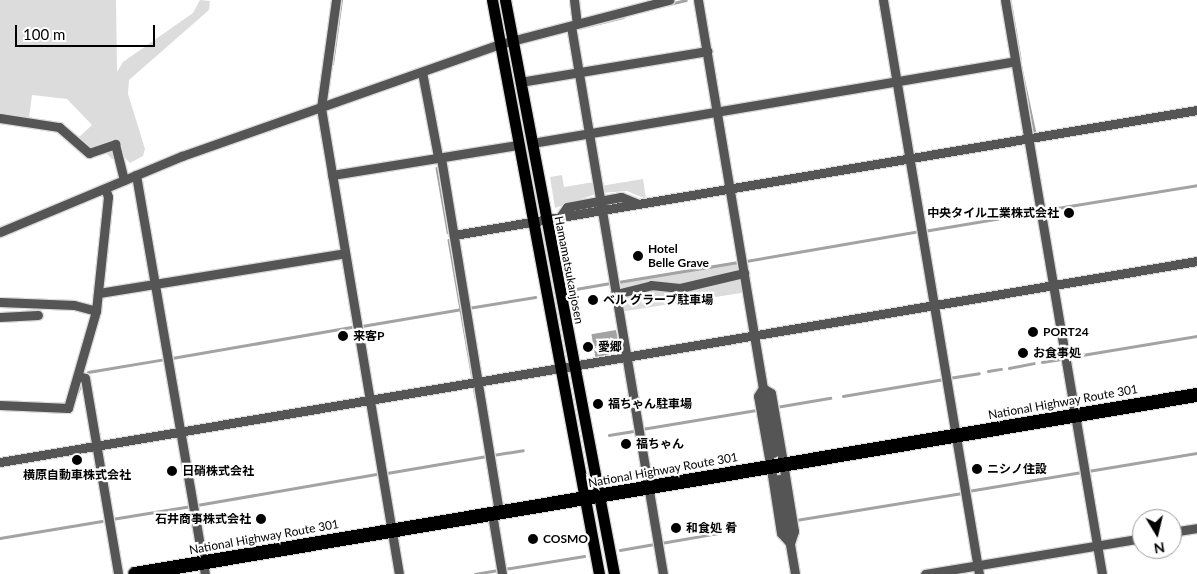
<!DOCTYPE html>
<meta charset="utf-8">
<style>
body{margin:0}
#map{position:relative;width:1197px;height:574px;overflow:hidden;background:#fff;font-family:Lato,"Noto Sans JP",sans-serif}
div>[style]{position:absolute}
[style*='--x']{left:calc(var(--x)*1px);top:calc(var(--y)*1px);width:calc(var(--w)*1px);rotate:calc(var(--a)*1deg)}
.green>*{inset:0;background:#dcdcdc;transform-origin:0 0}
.water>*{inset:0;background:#a3a3a3;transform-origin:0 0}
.stream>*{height:2.5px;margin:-1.25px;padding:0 1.25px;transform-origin:1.25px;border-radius:1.25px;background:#a3a3a3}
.roads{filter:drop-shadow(1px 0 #dbdbdb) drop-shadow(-1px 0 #dbdbdb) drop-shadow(0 1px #dbdbdb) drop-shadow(0 -1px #dbdbdb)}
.minor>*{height:9px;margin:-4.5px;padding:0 4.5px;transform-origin:4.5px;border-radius:4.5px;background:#555}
.major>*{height:11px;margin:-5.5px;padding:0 5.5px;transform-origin:5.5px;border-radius:5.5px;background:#000}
.highway>*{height:14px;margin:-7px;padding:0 7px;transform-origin:7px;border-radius:7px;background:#000}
.dots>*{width:14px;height:14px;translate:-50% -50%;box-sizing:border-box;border:2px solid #fff;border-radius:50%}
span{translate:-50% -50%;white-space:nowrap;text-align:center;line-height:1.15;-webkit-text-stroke:4.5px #fff;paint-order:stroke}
.poi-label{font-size:12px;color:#000;font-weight:700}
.right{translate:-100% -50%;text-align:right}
.left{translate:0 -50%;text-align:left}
.street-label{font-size:12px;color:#000}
.north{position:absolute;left:1132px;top:509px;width:50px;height:50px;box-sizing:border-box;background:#fff;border:1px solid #999;border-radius:50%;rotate:171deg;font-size:14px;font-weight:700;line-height:20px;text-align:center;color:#000}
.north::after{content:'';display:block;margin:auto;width:18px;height:22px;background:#000;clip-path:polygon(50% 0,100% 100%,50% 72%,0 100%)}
.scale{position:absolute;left:15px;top:25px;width:140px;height:22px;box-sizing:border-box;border:2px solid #000;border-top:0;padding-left:6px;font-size:15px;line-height:18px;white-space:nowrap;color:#000;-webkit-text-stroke:4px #fff;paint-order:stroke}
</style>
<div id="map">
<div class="green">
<i style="clip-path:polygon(0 0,116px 0,117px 72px,123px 62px,193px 13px,200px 0,210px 1px,209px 10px,129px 80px,128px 94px,145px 149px,143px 156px,130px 163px,124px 157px,112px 159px,101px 147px,89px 148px,78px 138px,92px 125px,67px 99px,32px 95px,29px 118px,0 115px)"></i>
<i style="clip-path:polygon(562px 175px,564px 187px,594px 182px,596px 194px,555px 208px,550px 177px)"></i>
<i style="clip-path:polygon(643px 179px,646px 199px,627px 191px,602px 193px,601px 186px)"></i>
<i style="left:738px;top:263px;width:30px;height:123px;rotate:81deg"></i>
</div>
<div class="water">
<i style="left:616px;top:330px;width:23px;height:25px;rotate:80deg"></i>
</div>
<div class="stream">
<i style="--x:1010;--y:0;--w:59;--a:80.2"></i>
<i style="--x:669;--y:4;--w:17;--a:-13"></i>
<i style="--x:578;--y:28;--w:46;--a:-13.7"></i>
<i style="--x:1020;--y:63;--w:72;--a:77.9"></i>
<i style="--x:332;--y:64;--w:65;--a:-82"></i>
<i style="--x:437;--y:168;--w:65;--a:80.2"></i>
<i style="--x:1045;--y:210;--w:154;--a:-9.3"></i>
<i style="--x:924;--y:231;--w:115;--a:-9.5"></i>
<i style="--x:449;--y:240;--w:141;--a:80.2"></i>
<i style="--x:746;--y:261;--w:176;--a:-9.8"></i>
<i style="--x:618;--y:282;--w:123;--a:-9.4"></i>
<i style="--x:570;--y:290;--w:42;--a:-9.7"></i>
<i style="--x:468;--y:308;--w:68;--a:-9.3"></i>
<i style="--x:362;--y:326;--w:101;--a:-9.6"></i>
<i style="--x:1070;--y:357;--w:129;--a:-9.4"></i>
<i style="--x:172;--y:358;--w:183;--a:-9.8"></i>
<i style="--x:1042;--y:362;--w:19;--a:-9"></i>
<i style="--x:1009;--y:368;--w:25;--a:-11"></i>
<i style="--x:988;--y:371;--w:13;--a:-9"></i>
<i style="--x:88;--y:372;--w:79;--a:-9.5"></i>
<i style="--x:949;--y:378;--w:30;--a:-9"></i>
<i style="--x:474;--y:386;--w:11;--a:80"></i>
<i style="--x:843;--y:396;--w:102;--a:-9.6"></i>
<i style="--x:776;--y:407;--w:55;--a:-9.5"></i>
<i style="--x:69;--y:412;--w:30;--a:-67"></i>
<i style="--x:642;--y:429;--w:117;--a:-9.4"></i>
<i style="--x:609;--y:435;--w:26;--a:-9"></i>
<i style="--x:493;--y:455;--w:30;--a:-9"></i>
<i style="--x:1088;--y:471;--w:110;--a:-9.4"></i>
<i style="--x:387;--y:473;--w:101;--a:-9.6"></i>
<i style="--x:968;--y:491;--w:115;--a:-9.5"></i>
<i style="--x:197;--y:505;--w:183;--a:-9.8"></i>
<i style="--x:112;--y:519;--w:80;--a:-9.3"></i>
<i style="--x:796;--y:520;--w:168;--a:-9.2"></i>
<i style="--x:0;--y:538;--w:103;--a:-9.5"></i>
<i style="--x:661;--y:543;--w:59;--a:-9.8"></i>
<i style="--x:620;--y:550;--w:36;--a:-10"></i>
<i style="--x:504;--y:569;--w:81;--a:-9.2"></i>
<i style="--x:475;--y:574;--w:23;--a:-10"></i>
</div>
<div class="roads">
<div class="minor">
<i style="--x:336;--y:0;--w:109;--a:97.9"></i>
<i style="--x:321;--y:108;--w:472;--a:80.5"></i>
<i style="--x:574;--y:0;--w:24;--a:83"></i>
<i style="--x:698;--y:0;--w:459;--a:80.5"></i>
<i style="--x:883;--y:0;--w:582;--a:80.51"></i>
<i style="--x:1005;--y:0;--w:582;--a:80.41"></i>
<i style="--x:571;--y:26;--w:556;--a:80.47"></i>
<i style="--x:422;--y:72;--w:86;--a:79.3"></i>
<i style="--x:520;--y:82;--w:190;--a:-9.4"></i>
<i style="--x:0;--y:118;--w:60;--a:8.7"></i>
<i style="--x:59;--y:127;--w:40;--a:41"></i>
<i style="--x:89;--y:153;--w:28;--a:-19"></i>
<i style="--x:115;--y:144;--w:37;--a:76"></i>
<i style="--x:532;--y:143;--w:490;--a:-9.6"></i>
<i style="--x:441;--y:158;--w:360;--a:80.7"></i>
<i style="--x:136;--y:175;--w:405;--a:80.2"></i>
<i style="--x:332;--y:175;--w:188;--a:-9.2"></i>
<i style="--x:560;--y:217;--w:12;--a:-55"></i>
<i style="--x:567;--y:207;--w:55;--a:-10.5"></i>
<i style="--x:621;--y:197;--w:18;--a:22"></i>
<i style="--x:0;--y:232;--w:197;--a:-22.7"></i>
<i style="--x:182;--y:156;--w:337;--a:-19.4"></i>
<i style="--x:500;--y:44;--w:175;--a:-14.6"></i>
<i style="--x:454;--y:235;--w:753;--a:-9.55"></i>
<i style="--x:99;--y:293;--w:249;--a:-9.2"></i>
<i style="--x:616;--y:294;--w:36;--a:-14"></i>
<i style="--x:651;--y:285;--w:29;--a:6"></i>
<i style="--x:680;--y:288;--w:66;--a:-13.2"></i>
<i style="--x:0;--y:302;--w:74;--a:2.3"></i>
<i style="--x:74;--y:305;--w:23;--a:15"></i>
<i style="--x:0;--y:317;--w:38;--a:-3"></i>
<i style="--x:78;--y:376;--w:7;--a:16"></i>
<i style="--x:85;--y:378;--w:199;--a:80.4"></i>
<i style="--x:763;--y:388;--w:9;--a:32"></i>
<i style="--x:771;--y:393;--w:65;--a:80.2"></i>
<i style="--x:782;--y:457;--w:75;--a:80.8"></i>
<i style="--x:794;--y:531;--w:13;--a:108"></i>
<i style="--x:790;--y:543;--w:13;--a:-132"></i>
<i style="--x:781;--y:533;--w:59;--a:-98.8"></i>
<i style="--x:772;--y:475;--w:80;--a:-100"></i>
<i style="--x:758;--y:396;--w:9;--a:-58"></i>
<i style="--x:0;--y:405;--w:68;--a:2.5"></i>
<i style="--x:68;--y:408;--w:101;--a:-73.9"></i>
<i style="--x:96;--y:311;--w:115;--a:-84"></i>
<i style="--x:108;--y:197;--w:9;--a:-108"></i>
<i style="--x:0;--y:462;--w:1214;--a:-9.53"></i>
<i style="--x:779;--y:479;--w:96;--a:80.4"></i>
<i style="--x:492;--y:514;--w:61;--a:80.5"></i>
<i style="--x:1172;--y:532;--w:25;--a:-9"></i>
<i style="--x:925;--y:574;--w:220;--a:-9.4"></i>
</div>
<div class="major">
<i style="--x:492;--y:0;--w:584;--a:79.44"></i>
<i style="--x:505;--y:0;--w:584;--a:79.25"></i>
</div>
<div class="highway">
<i style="--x:135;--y:574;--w:1077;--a:-9.57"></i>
</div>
</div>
<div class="dots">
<i style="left:1069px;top:213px;background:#000"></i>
<i style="left:638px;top:256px;background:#000"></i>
<i style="left:593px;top:300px;background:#000"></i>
<i style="left:1033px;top:332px;background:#000"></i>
<i style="left:343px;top:336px;background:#000"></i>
<i style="left:588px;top:347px;background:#000"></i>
<i style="left:1023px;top:353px;background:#000"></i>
<i style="left:598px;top:404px;background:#000"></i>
<i style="left:626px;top:444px;background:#000"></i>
<i style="left:77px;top:460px;background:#000"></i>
<i style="left:977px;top:469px;background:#000"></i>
<i style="left:172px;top:471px;background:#000"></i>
<i style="left:261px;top:519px;background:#000"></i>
<i style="left:676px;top:528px;background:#000"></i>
<i style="left:533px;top:539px;background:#000"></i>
</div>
<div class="poi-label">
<span class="right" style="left:1059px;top:213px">中央タイル工業株式会社</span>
<span class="left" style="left:648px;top:256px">Hotel<br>Belle Grave</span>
<span class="left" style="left:603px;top:300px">ベル グラーブ駐車場</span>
<span class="left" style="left:1043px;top:332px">PORT24</span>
<span class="left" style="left:353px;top:336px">来客P</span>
<span class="left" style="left:598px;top:347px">愛郷</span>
<span class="left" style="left:1033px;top:353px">お食事処</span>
<span class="left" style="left:608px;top:404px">福ちゃん駐車場</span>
<span class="left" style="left:636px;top:444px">福ちゃん</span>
<span class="left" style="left:987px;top:469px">ニシノ住設</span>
<span class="left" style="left:182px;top:471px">日硝株式会社</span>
<span style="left:77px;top:475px">横原自動車株式会社</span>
<span class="right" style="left:251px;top:519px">石井商事株式会社</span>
<span class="left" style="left:686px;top:528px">和食処 肴</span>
<span class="left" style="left:543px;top:539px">COSMO</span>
</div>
<div class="street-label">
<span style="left:569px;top:270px;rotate:79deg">Hamamatsukanjosen</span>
<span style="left:1063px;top:402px;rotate:-10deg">National Highway Route 301</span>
<span style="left:663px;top:470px;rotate:-10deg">National Highway Route 301</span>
<span style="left:264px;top:537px;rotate:-10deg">National Highway Route 301</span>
</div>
<div class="north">N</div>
<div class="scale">100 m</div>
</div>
